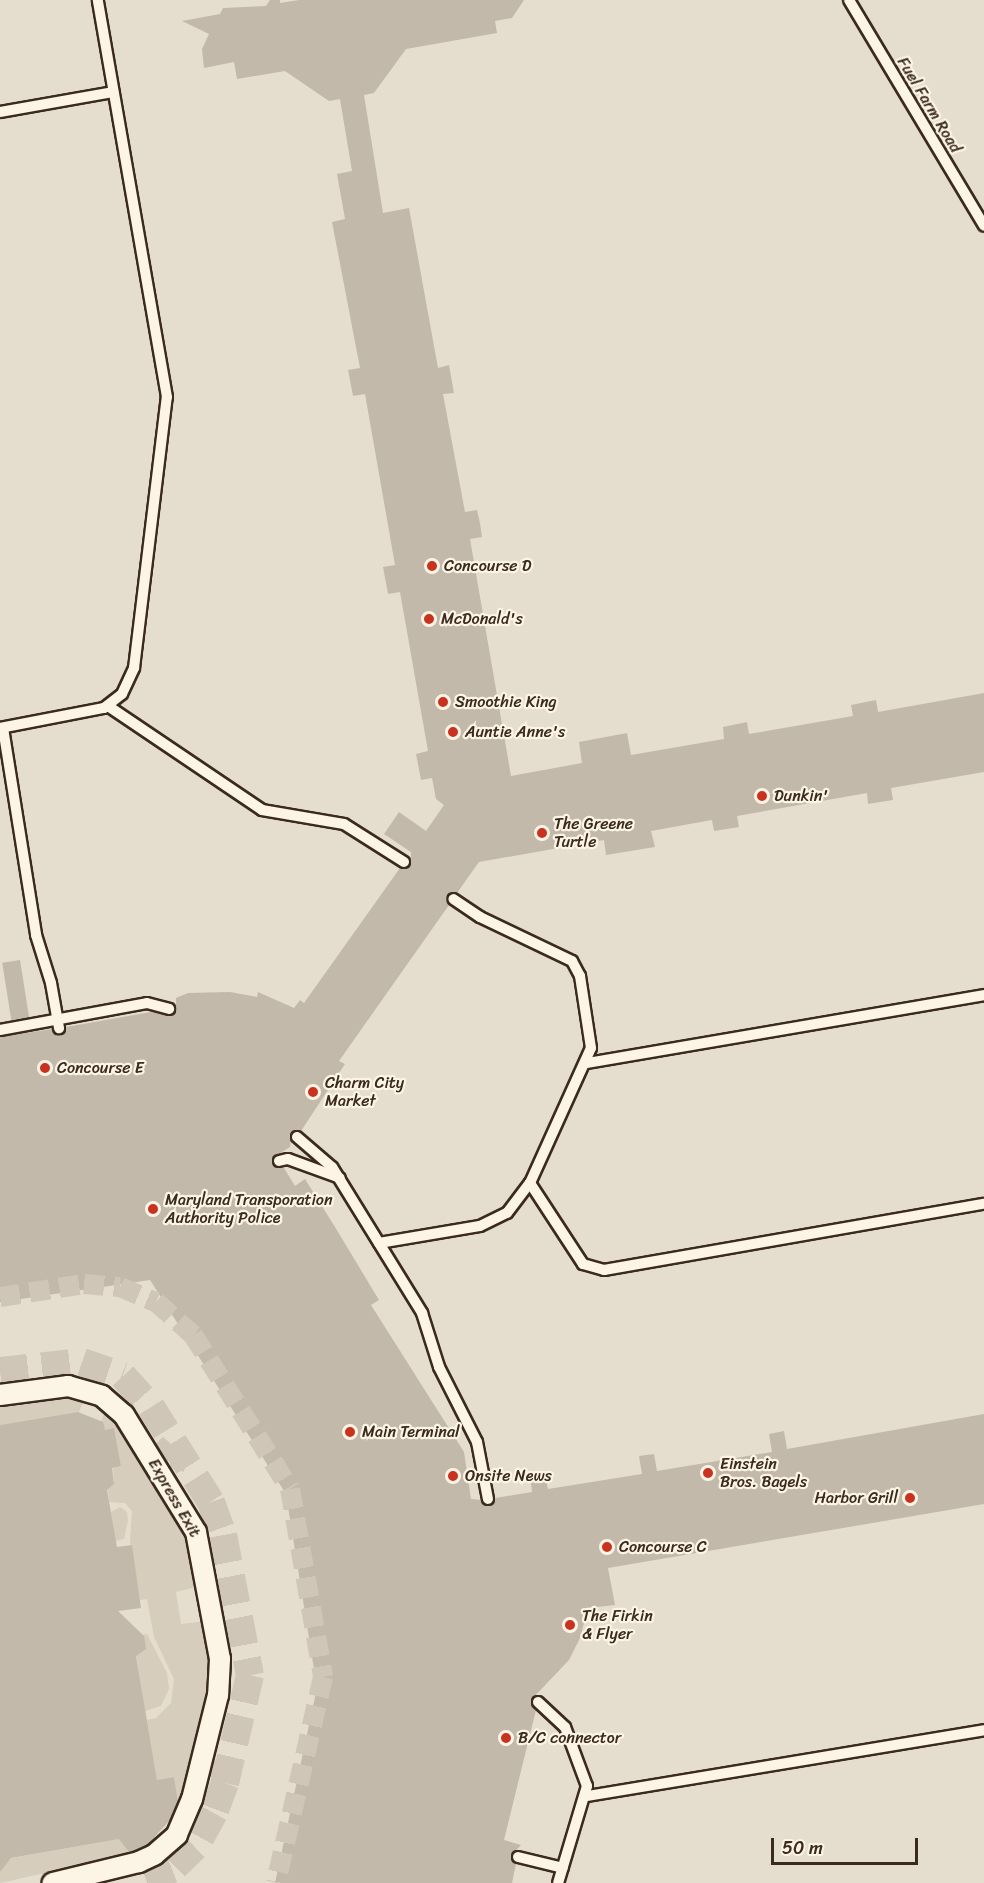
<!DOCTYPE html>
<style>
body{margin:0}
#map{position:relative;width:984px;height:1883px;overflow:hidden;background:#f4eddd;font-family:Sriracha,sans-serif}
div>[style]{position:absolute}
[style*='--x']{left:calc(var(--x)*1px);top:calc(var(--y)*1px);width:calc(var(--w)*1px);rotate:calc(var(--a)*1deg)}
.built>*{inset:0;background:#e5ddce;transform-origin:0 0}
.green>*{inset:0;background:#d6cdbd}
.building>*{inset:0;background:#c3b9aa;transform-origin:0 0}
.minor-tunnel>*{height:20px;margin-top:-10px;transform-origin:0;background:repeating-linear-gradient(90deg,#cfc6b7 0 20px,transparent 0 30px)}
.secondary-tunnel>*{height:28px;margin-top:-14px;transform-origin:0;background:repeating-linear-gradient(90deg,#cfc6b7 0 28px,transparent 0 42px)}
.roads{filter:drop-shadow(2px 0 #3b2a1e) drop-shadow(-2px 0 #3b2a1e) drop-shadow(0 2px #3b2a1e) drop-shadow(0 -2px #3b2a1e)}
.service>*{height:10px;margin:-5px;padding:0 5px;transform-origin:5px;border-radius:5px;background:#fcf5e5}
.minor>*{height:20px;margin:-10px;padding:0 10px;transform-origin:10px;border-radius:10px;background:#fcf5e5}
.dots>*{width:16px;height:16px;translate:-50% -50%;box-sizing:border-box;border:3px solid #fcf5e5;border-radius:50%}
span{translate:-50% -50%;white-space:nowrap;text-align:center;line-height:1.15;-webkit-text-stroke:4.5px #fcf5e5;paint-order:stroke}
.street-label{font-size:16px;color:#3b2a1e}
.poi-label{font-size:16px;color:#3b2a1e}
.left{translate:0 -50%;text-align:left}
.right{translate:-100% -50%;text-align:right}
.scale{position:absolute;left:771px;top:1838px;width:147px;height:27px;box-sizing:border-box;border:3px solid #3b2a1e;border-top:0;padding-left:8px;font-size:18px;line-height:21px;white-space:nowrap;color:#3b2a1e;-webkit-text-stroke:4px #fcf5e5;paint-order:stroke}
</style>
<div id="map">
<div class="built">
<i style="left:0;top:0;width:984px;height:1883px"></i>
</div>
<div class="green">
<i style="clip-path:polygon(58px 1394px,85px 1398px,79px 1412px,0 1425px,0 1404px)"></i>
<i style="clip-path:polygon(106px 1409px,182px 1521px,194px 1555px,190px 1556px,196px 1587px,176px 1592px,181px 1624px,206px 1621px,214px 1671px,180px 1811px,174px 1777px,157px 1780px,147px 1720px,156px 1718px,171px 1703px,174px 1679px,154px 1637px,147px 1599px,140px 1600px,130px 1540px,132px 1511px,125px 1503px,109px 1502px,108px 1489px,114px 1483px,113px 1468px,121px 1466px,114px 1429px,105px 1430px,101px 1422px)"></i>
<i style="clip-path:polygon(120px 1507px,127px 1512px,128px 1521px,124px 1539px,115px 1541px,111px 1512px)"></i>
<i style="clip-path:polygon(147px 1634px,167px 1673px,169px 1689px,161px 1706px,145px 1711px,136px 1653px,145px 1650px,143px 1635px)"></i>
<i style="clip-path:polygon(153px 1835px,159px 1841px,144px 1851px,0 1883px,0 1868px,7px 1859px,124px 1838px,128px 1852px,142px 1851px,144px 1839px)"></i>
</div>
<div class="building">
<i style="clip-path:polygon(270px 0,280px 0,280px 3px,299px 0,524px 0,512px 18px,495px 21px,497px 33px,406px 49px,374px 93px,364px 95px,383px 213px,409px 208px,438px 368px,449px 365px,454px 393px,443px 394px,465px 512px,477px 510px,480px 523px,482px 537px,470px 539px,511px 776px,582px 763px,579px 742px,627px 733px,631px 755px,724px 739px,723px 727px,747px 722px,749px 734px,853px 716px,851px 705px,876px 700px,878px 712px,984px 693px,984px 772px,891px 788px,893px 800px,868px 804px,867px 793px,737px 816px,739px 827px,714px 831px,712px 820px,651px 831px,655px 847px,606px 855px,604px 840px,479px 862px,457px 893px,447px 895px,449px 905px,339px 1061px,345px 1064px,301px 1131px,292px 1132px,290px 1147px,272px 1158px,273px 1166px,284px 1168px,295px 1186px,305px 1179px,335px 1227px,379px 1300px,371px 1305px,464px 1452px,471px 1499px,481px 1500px,485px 1506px,492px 1505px,495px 1498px,532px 1492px,530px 1474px,544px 1472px,548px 1489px,642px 1474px,639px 1456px,654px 1454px,657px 1471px,772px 1452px,769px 1434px,784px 1431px,787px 1449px,984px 1414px,984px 1504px,608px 1568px,615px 1605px,588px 1608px,580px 1638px,569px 1660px,531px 1700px,536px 1710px,504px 1840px,521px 1845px,511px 1856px,516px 1864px,512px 1883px,275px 1883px,317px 1688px,286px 1494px,150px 1280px,0 1302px,0 1037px,52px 1029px,60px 1035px,66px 1027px,151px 1012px,170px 1016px,176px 1012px,176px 998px,188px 993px,230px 992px,257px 997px,258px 992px,294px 1008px,300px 1000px,304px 1003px,400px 868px,411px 865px,411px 852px,384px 834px,399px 812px,426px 831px,444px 805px,436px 799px,432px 778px,421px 780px,416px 754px,428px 751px,400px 592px,388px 594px,383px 567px,395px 565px,365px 394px,353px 396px,348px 370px,360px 368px,332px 222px,345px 219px,337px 174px,352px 171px,340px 99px,329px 101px,285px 71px,237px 79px,234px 62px,204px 68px,202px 49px,209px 34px,182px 21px,220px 14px,223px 8px,266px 6px)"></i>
<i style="left:20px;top:960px;width:58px;height:18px;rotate:81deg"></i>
<i style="clip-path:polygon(78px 1412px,103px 1422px,105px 1430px,114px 1428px,121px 1466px,112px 1468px,114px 1484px,107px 1490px,117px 1547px,132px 1545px,141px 1608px,118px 1611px,144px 1636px,146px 1649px,136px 1656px,157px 1780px,174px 1777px,178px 1801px,171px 1819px,146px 1846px,135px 1851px,129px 1852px,119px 1839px,11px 1858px,0 1872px,0 1425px)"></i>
</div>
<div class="minor-tunnel">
<i style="--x:0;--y:1297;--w:85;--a:-8.8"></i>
<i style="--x:84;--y:1284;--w:36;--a:5"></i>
<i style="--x:120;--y:1287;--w:39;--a:23"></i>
<i style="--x:156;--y:1302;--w:50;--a:41.7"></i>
<i style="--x:193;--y:1335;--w:182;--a:57.8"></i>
<i style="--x:290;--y:1489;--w:191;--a:80"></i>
<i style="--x:323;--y:1677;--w:211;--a:102.9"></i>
<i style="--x:156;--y:1444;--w:21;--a:41"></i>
<i style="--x:172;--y:1458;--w:15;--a:16"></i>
<i style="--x:214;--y:1761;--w:25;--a:63"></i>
</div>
<div class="secondary-tunnel">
<i style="--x:0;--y:1371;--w:82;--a:-6.3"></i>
<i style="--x:82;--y:1362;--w:43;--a:18.9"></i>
<i style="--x:123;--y:1376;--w:42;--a:47.9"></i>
<i style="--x:151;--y:1407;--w:112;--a:57.7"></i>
<i style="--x:211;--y:1502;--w:35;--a:70"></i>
<i style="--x:223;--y:1535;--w:143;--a:79.1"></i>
<i style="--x:250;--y:1675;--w:111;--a:103"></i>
<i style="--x:225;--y:1783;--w:32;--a:110"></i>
<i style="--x:214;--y:1813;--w:39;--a:119"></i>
<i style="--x:195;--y:1847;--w:32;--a:136"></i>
<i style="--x:172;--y:1869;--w:38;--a:158"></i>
</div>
<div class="roads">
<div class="service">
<i style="--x:849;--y:0;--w:263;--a:59.1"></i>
<i style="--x:0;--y:112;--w:115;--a:-10"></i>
<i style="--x:108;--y:706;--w:186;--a:34"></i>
<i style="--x:262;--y:810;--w:83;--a:9.7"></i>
<i style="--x:344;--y:824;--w:71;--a:32.3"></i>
<i style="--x:0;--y:728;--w:106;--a:-10.9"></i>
<i style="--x:104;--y:708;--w:23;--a:-38"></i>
<i style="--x:122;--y:694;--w:29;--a:-65"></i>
<i style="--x:134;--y:668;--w:273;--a:-83.1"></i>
<i style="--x:167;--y:397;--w:403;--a:-99.9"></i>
<i style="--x:3;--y:728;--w:210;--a:80.9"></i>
<i style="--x:36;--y:935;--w:50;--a:72.6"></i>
<i style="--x:51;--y:983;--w:46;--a:79.9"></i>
<i style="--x:0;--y:1030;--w:149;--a:-10.4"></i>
<i style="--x:147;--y:1003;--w:23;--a:15"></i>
<i style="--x:587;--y:1063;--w:403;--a:-9.7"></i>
<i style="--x:297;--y:1137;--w:46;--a:40.6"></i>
<i style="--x:332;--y:1167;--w:172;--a:58.3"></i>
<i style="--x:422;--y:1313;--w:57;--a:72.5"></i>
<i style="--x:439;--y:1367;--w:84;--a:63.1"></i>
<i style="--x:477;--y:1442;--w:58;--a:79.1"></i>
<i style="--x:279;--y:1161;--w:9;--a:-13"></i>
<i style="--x:288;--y:1159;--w:55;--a:20.1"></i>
<i style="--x:530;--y:1183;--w:97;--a:56.8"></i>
<i style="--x:583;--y:1264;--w:22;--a:16"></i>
<i style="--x:604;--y:1270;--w:386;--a:-9.9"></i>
<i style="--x:379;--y:1243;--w:102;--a:-9.6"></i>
<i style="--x:480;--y:1226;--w:30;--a:-26"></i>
<i style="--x:507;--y:1213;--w:38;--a:-53"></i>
<i style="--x:530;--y:1183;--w:148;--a:-65.7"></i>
<i style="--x:591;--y:1048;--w:73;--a:-98.7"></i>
<i style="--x:580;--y:976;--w:17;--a:-118"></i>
<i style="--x:572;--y:961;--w:102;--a:-154.4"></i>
<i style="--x:480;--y:917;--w:32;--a:-146"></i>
<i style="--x:538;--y:1702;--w:37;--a:43"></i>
<i style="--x:565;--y:1727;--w:63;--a:69.6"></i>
<i style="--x:587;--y:1786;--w:101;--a:106.6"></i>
<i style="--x:587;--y:1796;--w:402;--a:-9.4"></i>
<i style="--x:518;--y:1857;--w:46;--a:13.7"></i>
</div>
<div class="minor">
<i style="--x:0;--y:1395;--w:69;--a:-7.5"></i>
<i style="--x:68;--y:1386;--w:35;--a:16"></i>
<i style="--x:102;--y:1396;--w:29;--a:41"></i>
<i style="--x:124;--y:1415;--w:137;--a:58.4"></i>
<i style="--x:196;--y:1532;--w:129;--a:79.3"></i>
<i style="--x:220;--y:1659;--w:36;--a:93"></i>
<i style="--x:218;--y:1695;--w:107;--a:104"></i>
<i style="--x:192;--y:1799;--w:39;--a:113"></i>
<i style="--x:177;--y:1835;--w:30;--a:139"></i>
<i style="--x:154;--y:1855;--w:17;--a:155"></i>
<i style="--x:139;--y:1862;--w:89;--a:166.3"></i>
</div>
</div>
<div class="dots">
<i style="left:432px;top:566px;background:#c8321e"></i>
<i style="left:429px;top:619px;background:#c8321e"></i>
<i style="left:443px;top:702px;background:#c8321e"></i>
<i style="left:453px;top:732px;background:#c8321e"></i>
<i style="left:762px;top:796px;background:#c8321e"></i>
<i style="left:542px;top:833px;background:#c8321e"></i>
<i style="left:45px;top:1068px;background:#c8321e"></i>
<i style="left:313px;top:1092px;background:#c8321e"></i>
<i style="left:153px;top:1209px;background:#c8321e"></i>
<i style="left:350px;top:1432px;background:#c8321e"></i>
<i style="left:708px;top:1473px;background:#c8321e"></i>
<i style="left:453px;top:1476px;background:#c8321e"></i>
<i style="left:910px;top:1498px;background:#c8321e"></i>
<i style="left:607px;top:1547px;background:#c8321e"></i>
<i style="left:570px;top:1625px;background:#c8321e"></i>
<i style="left:506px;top:1738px;background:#c8321e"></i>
</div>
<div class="street-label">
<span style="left:929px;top:105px;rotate:59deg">Fuel Farm Road</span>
<span style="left:174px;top:1498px;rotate:60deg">Express Exit</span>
</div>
<div class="poi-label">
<span class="left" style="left:444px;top:566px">Concourse D</span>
<span class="left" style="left:441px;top:619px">McDonald's</span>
<span class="left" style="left:455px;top:702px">Smoothie King</span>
<span class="left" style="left:465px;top:732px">Auntie Anne's</span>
<span class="left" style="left:774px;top:796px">Dunkin'</span>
<span class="left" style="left:554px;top:833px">The Greene<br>Turtle</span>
<span class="left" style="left:57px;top:1068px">Concourse E</span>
<span class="left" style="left:325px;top:1092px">Charm City<br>Market</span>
<span class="left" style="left:165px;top:1209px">Maryland Transporation<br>Authority Police</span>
<span class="left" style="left:362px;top:1432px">Main Terminal</span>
<span class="left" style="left:720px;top:1473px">Einstein<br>Bros. Bagels</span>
<span class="left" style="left:465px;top:1476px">Onsite News</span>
<span class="right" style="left:898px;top:1498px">Harbor Grill</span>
<span class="left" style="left:619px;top:1547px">Concourse C</span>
<span class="left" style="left:582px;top:1625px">The Firkin<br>&amp; Flyer</span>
<span class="left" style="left:518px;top:1738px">B/C connector</span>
</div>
<div class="scale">50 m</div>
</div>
